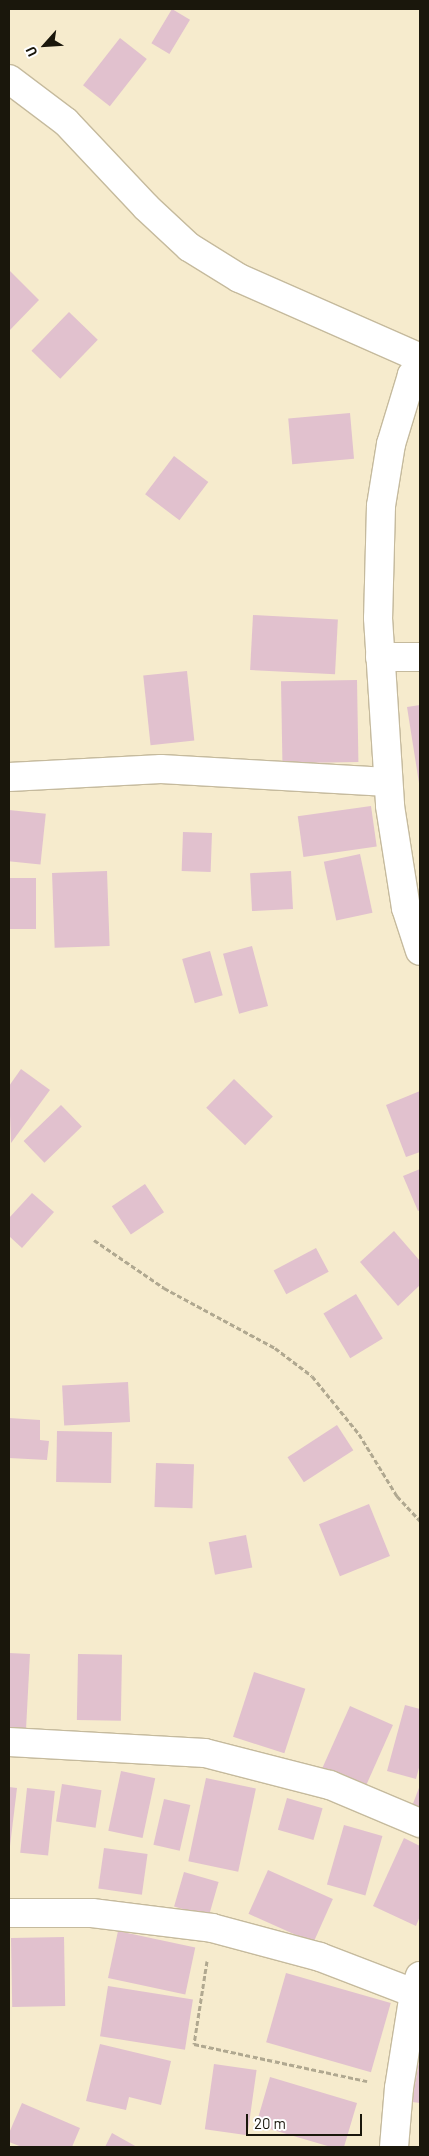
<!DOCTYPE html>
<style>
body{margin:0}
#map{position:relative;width:429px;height:2156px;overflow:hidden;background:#f6ebcd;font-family:Barlow,sans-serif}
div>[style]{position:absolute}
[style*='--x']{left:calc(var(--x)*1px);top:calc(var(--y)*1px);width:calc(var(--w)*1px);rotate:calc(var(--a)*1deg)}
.building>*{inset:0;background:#e1c1ce;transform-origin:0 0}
.path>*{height:3px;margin-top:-1.5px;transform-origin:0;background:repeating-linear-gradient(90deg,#b0a890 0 5px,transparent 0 7.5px)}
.roads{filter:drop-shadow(1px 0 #c5ba9d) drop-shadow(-1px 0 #c5ba9d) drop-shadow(0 1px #c5ba9d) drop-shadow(0 -1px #c5ba9d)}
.minor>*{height:28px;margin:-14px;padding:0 14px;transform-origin:14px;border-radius:14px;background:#fff}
span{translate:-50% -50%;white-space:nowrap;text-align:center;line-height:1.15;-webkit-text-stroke:4px #fff;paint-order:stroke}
.frame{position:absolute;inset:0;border:10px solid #1a170c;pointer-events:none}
.north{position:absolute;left:20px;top:20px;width:50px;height:50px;-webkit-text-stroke:4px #fff;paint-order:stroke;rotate:244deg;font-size:14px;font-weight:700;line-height:20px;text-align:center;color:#1a170c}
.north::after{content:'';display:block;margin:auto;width:18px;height:22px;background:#1a170c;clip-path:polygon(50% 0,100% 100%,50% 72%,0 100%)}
.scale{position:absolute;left:246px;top:2114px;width:116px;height:22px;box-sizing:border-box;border:2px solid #1a170c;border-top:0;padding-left:6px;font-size:15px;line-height:18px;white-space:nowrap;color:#1a170c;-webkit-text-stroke:4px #fff;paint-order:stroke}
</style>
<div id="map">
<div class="building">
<i style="left:172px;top:9px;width:21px;height:40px;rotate:31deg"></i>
<i style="left:120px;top:38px;width:34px;height:60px;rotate:38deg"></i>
<i style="clip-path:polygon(9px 270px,39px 300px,9px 331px)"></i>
<i style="left:69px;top:312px;width:40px;height:54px;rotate:44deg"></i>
<i style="left:350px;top:413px;width:46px;height:62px;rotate:85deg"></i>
<i style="left:174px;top:456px;width:43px;height:48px;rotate:37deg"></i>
<i style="left:253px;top:615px;width:85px;height:55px;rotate:3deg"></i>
<i style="left:187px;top:671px;width:70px;height:44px;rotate:84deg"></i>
<i style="left:357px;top:680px;width:82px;height:76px;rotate:89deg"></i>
<i style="clip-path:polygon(420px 705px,420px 783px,419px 783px,407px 707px)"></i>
<i style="left:371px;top:806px;width:41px;height:74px;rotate:82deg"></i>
<i style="left:9px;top:810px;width:37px;height:51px;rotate:6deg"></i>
<i style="left:183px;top:832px;width:29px;height:39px;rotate:2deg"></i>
<i style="left:360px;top:854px;width:60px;height:37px;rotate:78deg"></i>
<i style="left:107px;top:871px;width:75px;height:55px;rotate:88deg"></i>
<i style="left:291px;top:871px;width:38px;height:41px;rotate:87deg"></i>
<i style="left:9px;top:878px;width:27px;height:51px"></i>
<i style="left:252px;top:946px;width:62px;height:30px;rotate:75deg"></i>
<i style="left:210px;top:951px;width:46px;height:29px;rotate:74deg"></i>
<i style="clip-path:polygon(21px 1069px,50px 1090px,11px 1143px,9px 1086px)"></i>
<i style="left:234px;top:1079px;width:54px;height:40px;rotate:44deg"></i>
<i style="clip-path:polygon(420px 1091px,420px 1152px,406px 1157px,386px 1105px)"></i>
<i style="left:61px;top:1105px;width:30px;height:52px;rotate:46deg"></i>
<i style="clip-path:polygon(420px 1169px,420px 1210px,418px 1211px,403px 1176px)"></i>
<i style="left:145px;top:1184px;width:34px;height:40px;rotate:56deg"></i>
<i style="clip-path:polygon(32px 1193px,54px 1212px,22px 1248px,9px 1236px,9px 1218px)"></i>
<i style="clip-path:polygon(394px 1231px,420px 1261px,420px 1285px,398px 1306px,360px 1262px)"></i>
<i style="left:316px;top:1248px;width:27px;height:48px;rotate:62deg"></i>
<i style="left:356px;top:1294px;width:52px;height:38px;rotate:59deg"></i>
<i style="left:128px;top:1382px;width:40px;height:66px;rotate:87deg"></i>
<i style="clip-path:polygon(9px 1418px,40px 1420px,40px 1440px,49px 1441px,47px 1460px,9px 1458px)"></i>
<i style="left:337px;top:1425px;width:30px;height:59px;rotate:57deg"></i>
<i style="left:57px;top:1431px;width:55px;height:51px;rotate:1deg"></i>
<i style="left:156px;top:1463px;width:38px;height:44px;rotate:2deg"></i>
<i style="left:369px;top:1504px;width:56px;height:54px;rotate:68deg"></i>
<i style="left:246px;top:1535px;width:33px;height:38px;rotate:79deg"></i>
<i style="left:9px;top:1653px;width:21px;height:78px;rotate:3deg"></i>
<i style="left:78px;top:1654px;width:44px;height:66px;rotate:1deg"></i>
<i style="left:254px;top:1672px;width:54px;height:68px;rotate:18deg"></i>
<i style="clip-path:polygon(405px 1705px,420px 1709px,420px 1764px,416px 1779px,387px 1771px)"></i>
<i style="left:350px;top:1706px;width:47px;height:71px;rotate:24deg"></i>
<i style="left:121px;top:1771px;width:35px;height:61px;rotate:12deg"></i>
<i style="left:206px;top:1778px;width:51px;height:85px;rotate:12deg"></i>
<i style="left:62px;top:1784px;width:40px;height:38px;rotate:9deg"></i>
<i style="clip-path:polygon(420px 1785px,420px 1812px,411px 1809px)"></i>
<i style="clip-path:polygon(9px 1787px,17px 1788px,10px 1846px,9px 1846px)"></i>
<i style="left:27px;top:1788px;width:28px;height:65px;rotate:6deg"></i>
<i style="left:287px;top:1798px;width:37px;height:33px;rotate:16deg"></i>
<i style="left:164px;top:1799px;width:27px;height:47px;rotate:13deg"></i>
<i style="left:344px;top:1825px;width:40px;height:62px;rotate:16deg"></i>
<i style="clip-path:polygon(404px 1838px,420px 1846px,420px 1916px,416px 1926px,373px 1906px)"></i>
<i style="left:104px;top:1848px;width:44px;height:41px;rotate:8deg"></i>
<i style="left:268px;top:1870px;width:71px;height:48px;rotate:24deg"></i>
<i style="left:184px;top:1872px;width:36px;height:36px;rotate:16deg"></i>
<i style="left:118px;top:1931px;width:79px;height:48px;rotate:12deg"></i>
<i style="left:64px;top:1937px;width:69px;height:53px;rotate:89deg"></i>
<i style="left:286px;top:1973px;width:109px;height:72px;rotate:16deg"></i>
<i style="left:108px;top:1986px;width:86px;height:51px;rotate:9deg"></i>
<i style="clip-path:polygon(100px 2044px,171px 2061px,161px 2105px,129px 2097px,126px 2110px,86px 2101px)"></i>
<i style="clip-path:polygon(419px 2061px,420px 2061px,420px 2103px,412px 2102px)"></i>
<i style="left:214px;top:2064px;width:43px;height:66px;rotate:8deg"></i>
<i style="clip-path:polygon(270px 2077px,357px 2103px,344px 2147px,331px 2147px,256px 2125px)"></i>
<i style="clip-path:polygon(22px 2103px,80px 2128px,72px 2147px,22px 2147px,9px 2142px,9px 2133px)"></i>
<i style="clip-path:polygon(112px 2133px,137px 2147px,105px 2147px)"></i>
</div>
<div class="path">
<i style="--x:94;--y:1240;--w:85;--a:34.4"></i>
<i style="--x:164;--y:1288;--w:126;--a:28.4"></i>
<i style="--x:275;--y:1348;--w:46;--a:37.1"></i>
<i style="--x:312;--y:1376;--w:75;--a:51"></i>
<i style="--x:359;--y:1434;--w:73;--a:58.5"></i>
<i style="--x:397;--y:1496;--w:34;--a:47"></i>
<i style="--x:207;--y:1961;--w:84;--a:98.9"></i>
<i style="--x:194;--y:2044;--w:177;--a:12.1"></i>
</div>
<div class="roads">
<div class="minor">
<i style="--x:9;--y:79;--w:71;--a:37"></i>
<i style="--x:66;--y:122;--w:117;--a:46.7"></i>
<i style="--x:146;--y:207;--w:59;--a:42.9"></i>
<i style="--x:189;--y:247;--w:59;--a:31.8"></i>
<i style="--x:239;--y:278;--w:198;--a:23.8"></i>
<i style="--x:420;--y:365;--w:13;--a:129"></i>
<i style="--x:412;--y:375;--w:72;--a:106.9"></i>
<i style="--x:391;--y:444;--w:63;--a:99.2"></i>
<i style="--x:381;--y:506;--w:112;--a:91.5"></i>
<i style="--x:378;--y:618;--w:188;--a:86.3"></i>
<i style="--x:390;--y:806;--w:103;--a:81.1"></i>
<i style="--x:406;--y:908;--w:45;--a:72"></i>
<i style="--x:380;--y:657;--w:40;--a:0"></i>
<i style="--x:9;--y:777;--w:152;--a:-3"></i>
<i style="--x:161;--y:769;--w:227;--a:3.3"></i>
<i style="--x:9;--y:1742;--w:196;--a:3.2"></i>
<i style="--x:205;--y:1753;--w:129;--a:14.4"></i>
<i style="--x:330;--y:1785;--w:98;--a:22.9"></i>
<i style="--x:9;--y:1913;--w:83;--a:0"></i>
<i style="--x:92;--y:1913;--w:121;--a:7.1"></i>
<i style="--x:212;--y:1928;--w:112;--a:15"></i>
<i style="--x:320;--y:1957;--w:101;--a:21"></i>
<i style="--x:394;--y:2147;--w:59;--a:-85.2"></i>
<i style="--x:399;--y:2088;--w:96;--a:-81"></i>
<i style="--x:414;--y:1993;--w:18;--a:-71"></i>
</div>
</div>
<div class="frame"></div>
<div class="north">U</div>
<div class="scale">20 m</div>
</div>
